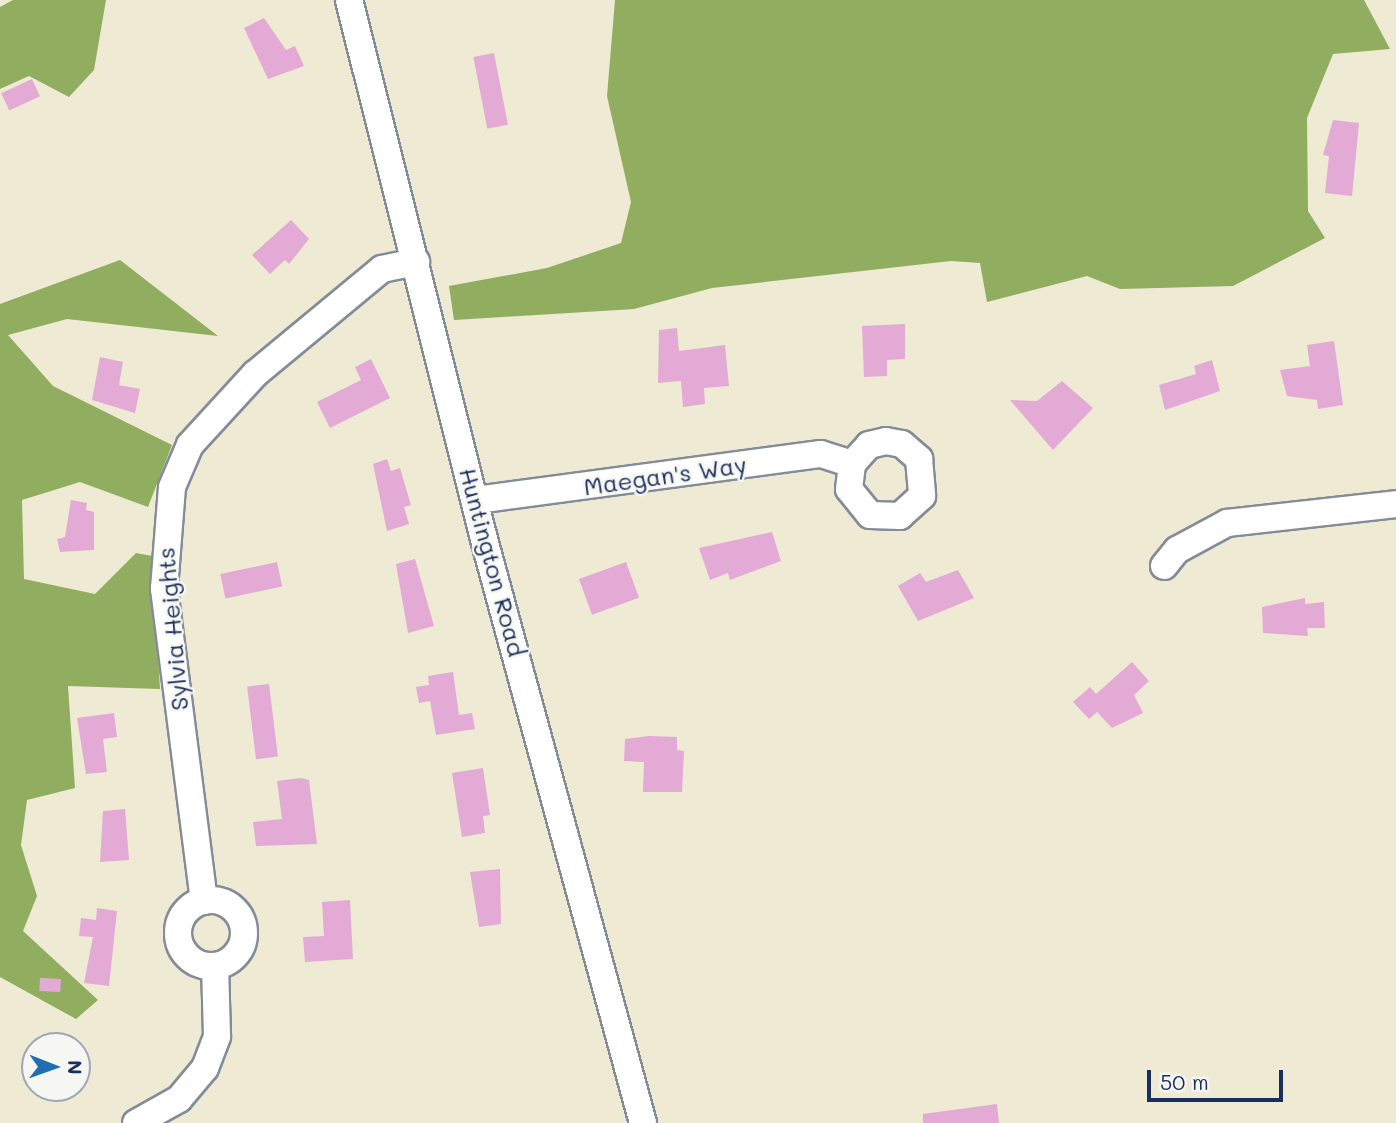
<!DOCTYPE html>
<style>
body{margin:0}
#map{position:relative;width:1396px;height:1123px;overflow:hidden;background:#eeead4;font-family:Mali,sans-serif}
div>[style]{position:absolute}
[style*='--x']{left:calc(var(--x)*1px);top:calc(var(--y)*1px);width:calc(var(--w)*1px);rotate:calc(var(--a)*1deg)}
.forest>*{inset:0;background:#90ad60}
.building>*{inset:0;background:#e3aad5;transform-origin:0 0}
.roads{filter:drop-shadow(2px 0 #848c99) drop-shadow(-2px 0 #848c99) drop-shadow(0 2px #848c99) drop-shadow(0 -2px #848c99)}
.minor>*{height:26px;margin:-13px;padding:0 13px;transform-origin:13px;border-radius:13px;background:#fff}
.minor>.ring{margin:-13px;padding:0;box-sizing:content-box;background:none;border:26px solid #fff;border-radius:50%}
span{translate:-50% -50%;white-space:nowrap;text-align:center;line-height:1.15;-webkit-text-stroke:5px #f6f6f2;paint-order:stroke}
.street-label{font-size:24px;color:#1b2f5e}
.north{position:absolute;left:21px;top:1032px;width:70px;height:70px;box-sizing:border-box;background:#f6f6f2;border:2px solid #9ea6b7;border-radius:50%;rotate:91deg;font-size:19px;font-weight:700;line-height:28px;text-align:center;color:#1b2f5e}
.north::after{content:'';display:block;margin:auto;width:24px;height:32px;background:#1f6fb2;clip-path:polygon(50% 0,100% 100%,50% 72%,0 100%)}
.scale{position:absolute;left:1147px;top:1070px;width:136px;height:32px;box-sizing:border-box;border:4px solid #1b2f5e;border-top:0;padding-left:9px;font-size:21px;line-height:24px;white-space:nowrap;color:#1b2f5e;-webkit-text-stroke:5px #f6f6f2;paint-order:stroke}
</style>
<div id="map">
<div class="forest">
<i style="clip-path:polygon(13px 0,106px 0,94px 70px,69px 97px,29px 76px,0 89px,0 7px)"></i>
<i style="clip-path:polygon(615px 0,1364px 0,1390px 49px,1333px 54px,1307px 118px,1308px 211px,1325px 238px,1233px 286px,1120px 289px,1087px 276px,987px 302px,980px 263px,951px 261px,712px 288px,634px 309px,454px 320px,449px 286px,547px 268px,621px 243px,631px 202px,607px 96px)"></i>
<i style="clip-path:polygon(120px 260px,218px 336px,67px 319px,8px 335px,53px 386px,172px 445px,148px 507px,80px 482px,22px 500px,24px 579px,95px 594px,136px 553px,152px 556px,160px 689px,68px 686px,75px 788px,27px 800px,21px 845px,37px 896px,23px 931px,98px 1000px,76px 1019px,0 977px,0 304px)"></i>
</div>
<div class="building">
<i style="clip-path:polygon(264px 18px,286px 50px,295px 46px,304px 66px,268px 79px,244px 28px)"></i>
<i style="left:494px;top:53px;width:73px;height:21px;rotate:79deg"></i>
<i style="left:32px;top:79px;width:19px;height:34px;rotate:65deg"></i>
<i style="clip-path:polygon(1333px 120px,1359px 123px,1352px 196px,1325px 193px,1329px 156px,1323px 155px)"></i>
<i style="clip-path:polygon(291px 220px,309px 239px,289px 264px,285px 260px,270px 274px,252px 255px)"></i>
<i style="clip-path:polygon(905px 324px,905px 359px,887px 360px,887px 376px,864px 377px,862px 326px)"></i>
<i style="clip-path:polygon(677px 328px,679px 351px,725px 345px,729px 386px,704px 388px,705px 404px,683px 407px,681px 381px,658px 383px,659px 330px)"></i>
<i style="clip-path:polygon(1334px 341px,1343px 405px,1318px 409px,1317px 400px,1287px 396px,1280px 370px,1310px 366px,1307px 345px)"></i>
<i style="clip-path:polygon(100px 357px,123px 362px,119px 385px,140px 389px,135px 413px,92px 400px)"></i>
<i style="clip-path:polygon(371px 359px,390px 398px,330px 428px,317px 402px,361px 380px,355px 367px)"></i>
<i style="clip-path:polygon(1212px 360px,1220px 391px,1165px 410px,1159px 385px,1196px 374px,1194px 366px)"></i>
<i style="clip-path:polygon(1062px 381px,1093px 408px,1053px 450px,1010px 400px,1037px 401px)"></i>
<i style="clip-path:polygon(387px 459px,391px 471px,400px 468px,411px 505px,404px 507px,409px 524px,387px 531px,373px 464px)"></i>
<i style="clip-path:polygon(71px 500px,87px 503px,86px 510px,94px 512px,94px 550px,60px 552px,57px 539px,65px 537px)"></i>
<i style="clip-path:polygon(772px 532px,781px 561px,730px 580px,728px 573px,710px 580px,699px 548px)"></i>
<i style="clip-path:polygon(415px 559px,434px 626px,408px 633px,396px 564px)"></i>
<i style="left:277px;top:562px;width:25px;height:58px;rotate:78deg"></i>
<i style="left:626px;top:562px;width:38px;height:50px;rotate:70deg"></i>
<i style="clip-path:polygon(958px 570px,974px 598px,918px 621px,898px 586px,920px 573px,926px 582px)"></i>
<i style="clip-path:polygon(1305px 598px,1305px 604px,1324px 602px,1325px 628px,1307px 628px,1308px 636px,1263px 633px,1262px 607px)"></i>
<i style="clip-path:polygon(1132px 662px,1149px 681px,1134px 695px,1143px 713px,1112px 728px,1097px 712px,1089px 719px,1073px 702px,1090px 687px,1096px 694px)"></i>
<i style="clip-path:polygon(453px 672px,459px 715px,472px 713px,475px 729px,436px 735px,430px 701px,419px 703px,416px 687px,429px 685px,428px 676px)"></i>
<i style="left:269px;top:684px;width:73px;height:22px;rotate:83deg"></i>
<i style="clip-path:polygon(114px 713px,117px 737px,103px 739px,107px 772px,86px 774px,77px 718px)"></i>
<i style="clip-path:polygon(649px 736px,677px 737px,677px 750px,684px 751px,682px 792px,643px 792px,644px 762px,624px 761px,625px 739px)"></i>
<i style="clip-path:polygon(483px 768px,490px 815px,483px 816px,485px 833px,462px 837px,452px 773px)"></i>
<i style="clip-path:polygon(301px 778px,309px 780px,317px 844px,256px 846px,253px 822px,282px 819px,277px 781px)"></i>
<i style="clip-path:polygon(125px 809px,129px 860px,100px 862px,103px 811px)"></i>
<i style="clip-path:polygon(500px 869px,501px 924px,479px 927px,470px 872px)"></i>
<i style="clip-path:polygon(350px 900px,353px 959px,305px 962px,303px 937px,324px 936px,322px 902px)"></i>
<i style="clip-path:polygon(97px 908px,117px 911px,109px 986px,84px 983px,93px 937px,79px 936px,81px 918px,96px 920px)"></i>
<i style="left:40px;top:978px;width:21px;height:13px;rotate:3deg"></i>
<i style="clip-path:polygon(997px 1104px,999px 1123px,923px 1123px,923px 1114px)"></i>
</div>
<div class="roads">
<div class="minor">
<i style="--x:349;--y:0;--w:560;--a:75.94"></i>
<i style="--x:485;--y:543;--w:601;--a:74.76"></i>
<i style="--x:476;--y:500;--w:348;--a:-7.6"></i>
<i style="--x:821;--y:454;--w:33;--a:18"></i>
<i style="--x:852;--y:464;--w:25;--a:-48"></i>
<i style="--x:869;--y:445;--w:17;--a:-13"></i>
<i style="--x:886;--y:441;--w:16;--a:11"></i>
<i style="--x:902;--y:444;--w:23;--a:41"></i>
<i style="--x:919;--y:459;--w:37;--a:85"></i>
<i style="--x:922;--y:496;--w:30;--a:138"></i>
<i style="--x:900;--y:516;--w:30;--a:-178"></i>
<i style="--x:870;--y:515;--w:33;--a:-129"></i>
<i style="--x:849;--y:489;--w:25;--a:-83"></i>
<i style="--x:1164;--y:566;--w:21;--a:-51"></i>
<i style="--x:1177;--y:550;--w:57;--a:-28.4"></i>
<i style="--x:1227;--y:523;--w:170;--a:-6.4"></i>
<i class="ring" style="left:178px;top:900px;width:40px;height:40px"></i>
<i style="--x:204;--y:901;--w:315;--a:-97.3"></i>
<i style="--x:164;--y:589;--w:102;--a:-85.5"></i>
<i style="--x:172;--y:487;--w:46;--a:-66.8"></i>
<i style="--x:190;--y:445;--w:96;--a:-47.5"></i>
<i style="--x:255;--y:374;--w:165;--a:-39.6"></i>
<i style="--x:382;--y:269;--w:35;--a:-12"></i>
<i style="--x:136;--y:1123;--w:49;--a:-29.2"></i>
<i style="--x:179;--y:1099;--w:40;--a:-50"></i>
<i style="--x:205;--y:1068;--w:34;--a:-69"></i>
<i style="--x:217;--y:1036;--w:70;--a:-91.6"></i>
</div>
</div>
<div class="street-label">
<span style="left:665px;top:475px;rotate:-8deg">Maegan's Way</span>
<span style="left:493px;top:562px;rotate:75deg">Huntington Road</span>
<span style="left:172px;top:629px;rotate:-95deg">Sylvia Heights</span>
</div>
<div class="north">N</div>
<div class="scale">50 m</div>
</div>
